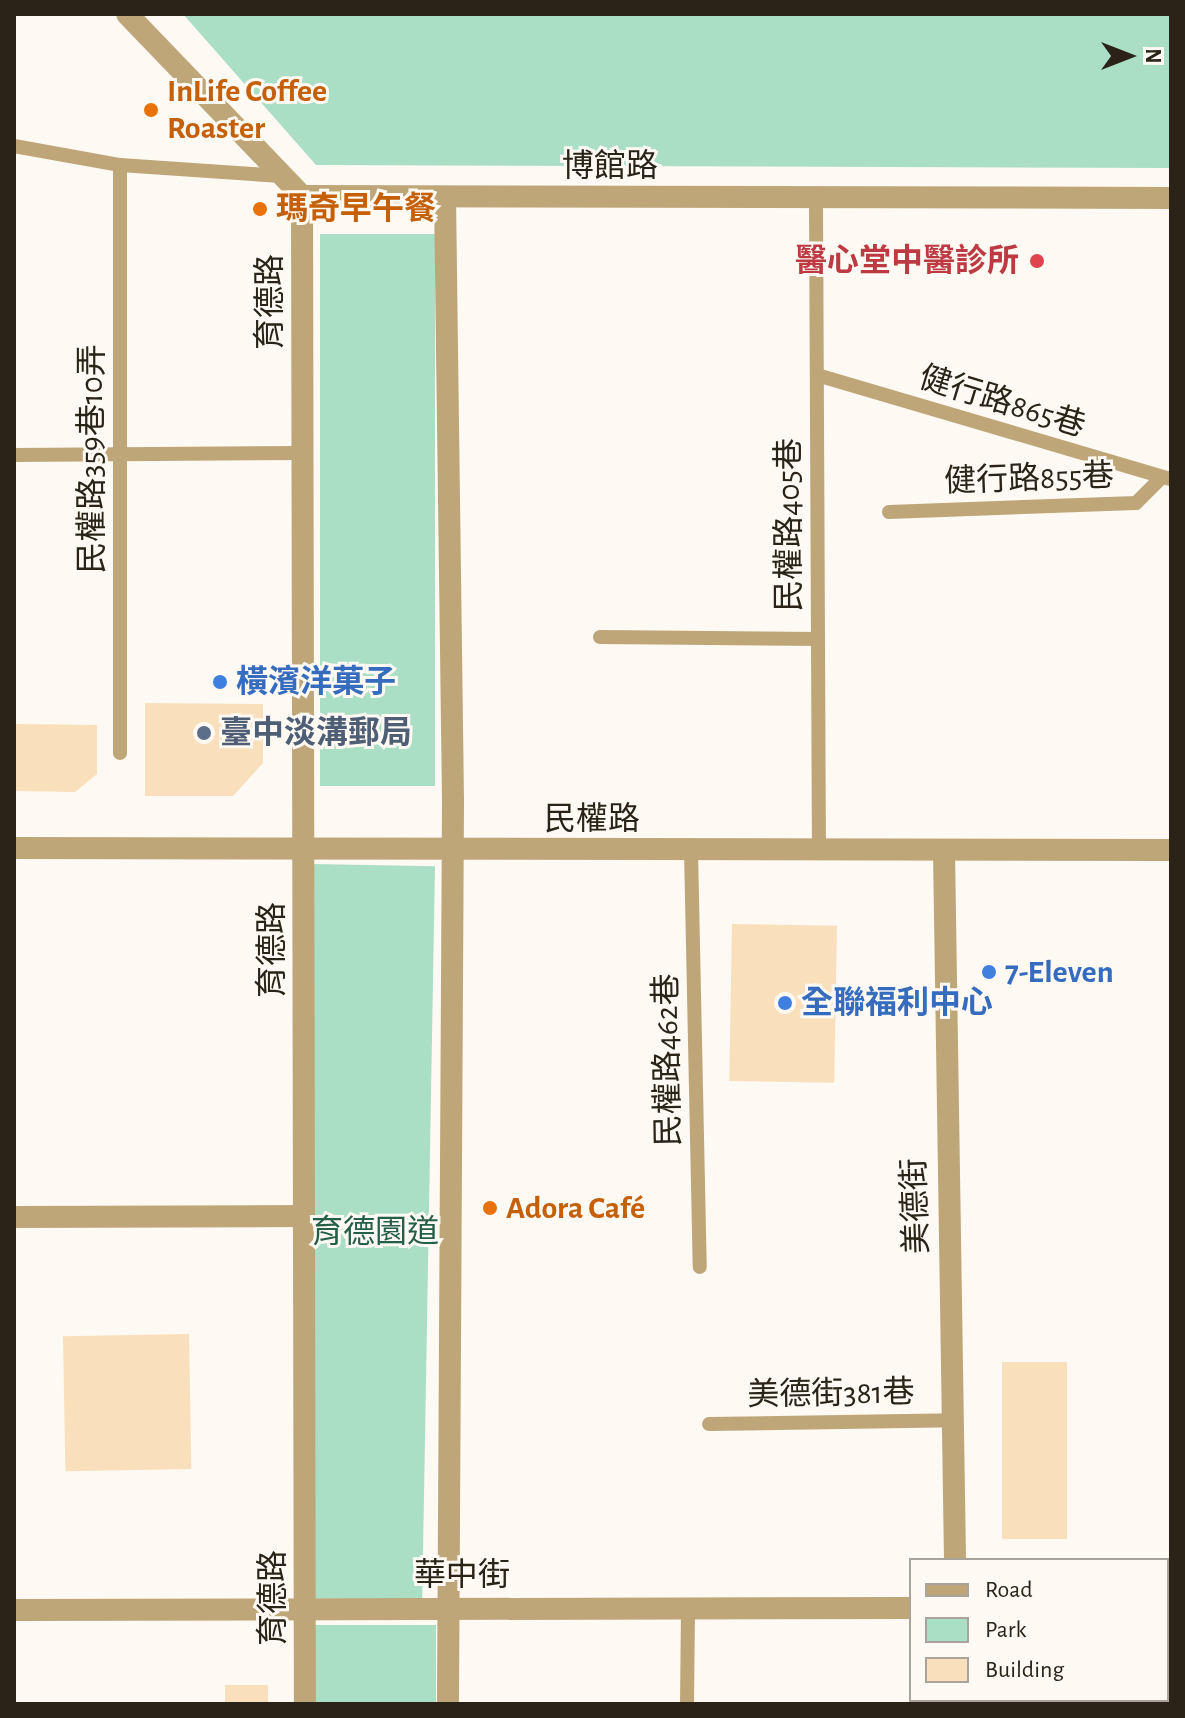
<!DOCTYPE html>
<meta charset="utf-8">
<style>
body{margin:0}
#map{position:relative;width:1185px;height:1718px;overflow:hidden;background:#fef9f3;font-family:"Alegreya Sans","Noto Sans TC",sans-serif}
div>[style]{position:absolute}
[style*='--x']{left:calc(var(--x)*1px);top:calc(var(--y)*1px);width:calc(var(--w)*1px);rotate:calc(var(--a)*1deg)}
.green>*{inset:0;background:#aadec5;transform-origin:0 0}
.building>*{inset:0;background:#f9dfbb;transform-origin:0 0}
.service>*{height:14px;margin:-7px;padding:0 7px;transform-origin:7px;border-radius:7px;background:#bea678}
.minor>*{height:22px;margin:-11px;padding:0 11px;transform-origin:11px;border-radius:11px;background:#bea678}
.tertiary>*{height:22px;margin:-11px;padding:0 11px;transform-origin:11px;border-radius:11px;background:#bea678}
.dots>*{width:22px;height:22px;translate:-50% -50%;box-sizing:border-box;border:4px solid #fef9f3;border-radius:50%}
span{translate:-50% -50%;white-space:nowrap;text-align:center;line-height:1.15;-webkit-text-stroke:6px #fef9f3;paint-order:stroke}
.food-label{font-size:32px;color:#c56008;font-weight:700}
.left{translate:0 -50%;text-align:left}
.street-label{font-size:32px;color:#2b2317}
.health-label{font-size:32px;color:#be3a42;font-weight:700}
.right{translate:-100% -50%;text-align:right}
.shop-label{font-size:32px;color:#366cbe;font-weight:700}
.service-label{font-size:32px;color:#4e5e75;font-weight:700}
.park-label{font-size:32px;color:#245f47}
.frame{position:absolute;inset:0;border:16px solid #2b2317;pointer-events:none}
.legend{position:absolute;left:909px;top:1558px;width:260px;height:144px;box-sizing:border-box;background:#fef9f3;border:2px solid #aaa39b;margin:0;padding:10px 14px;list-style:none;font-size:24px;color:#2b2317}
.legend li{display:flex;align-items:center;gap:16px;height:40px}
.legend b{width:40px;border:2px solid #aaa39b}
.north{position:absolute;left:1089px;top:16px;width:80px;height:80px;-webkit-text-stroke:6px #fef9f3;paint-order:stroke;rotate:90deg;font-size:22px;font-weight:700;line-height:32px;text-align:center;color:#2b2317}
.north::after{content:'';display:block;margin:auto;width:28px;height:36px;background:#2b2317;clip-path:polygon(50% 0,100% 100%,50% 72%,0 100%)}
</style>
<div id="map">
<div class="green">
<i style="clip-path:polygon(183px 14px,1171px 14px,1171px 168px,316px 165px)"></i>
<i style="left:435px;top:234px;width:552px;height:115px;rotate:90deg"></i>
<i style="left:313px;top:864px;width:122px;height:734px;rotate:1deg"></i>
<i style="left:315px;top:1625px;width:121px;height:79px"></i>
</div>
<div class="building">
<i style="clip-path:polygon(145px 703px,263px 704px,263px 763px,233px 796px,145px 796px)"></i>
<i style="clip-path:polygon(14px 724px,97px 725px,97px 774px,75px 792px,14px 791px)"></i>
<i style="left:732px;top:924px;width:105px;height:157px;rotate:1deg"></i>
<i style="left:189px;top:1334px;width:135px;height:126px;rotate:89deg"></i>
<i style="left:1002px;top:1362px;width:65px;height:177px"></i>
<i style="left:225px;top:1685px;width:43px;height:19px"></i>
</div>
<div class="service">
<i style="--x:14;--y:146;--w:108;--a:10.2"></i>
<i style="--x:120;--y:165;--w:161;--a:3.9"></i>
<i style="--x:120;--y:165;--w:588;--a:90"></i>
<i style="--x:816;--y:200;--w:650;--a:89.74"></i>
<i style="--x:817;--y:375;--w:369;--a:16.4"></i>
<i style="--x:14;--y:455;--w:288;--a:-0.4"></i>
<i style="--x:889;--y:512;--w:247;--a:-2.1"></i>
<i style="--x:1136;--y:503;--w:34;--a:-45"></i>
<i style="--x:600;--y:637;--w:218;--a:0.5"></i>
<i style="--x:691;--y:850;--w:417;--a:88.8"></i>
<i style="--x:709;--y:1424;--w:245;--a:-0.9"></i>
<i style="--x:687;--y:1704;--w:97;--a:-89.4"></i>
</div>
<div class="minor">
<i style="--x:127;--y:14;--w:252;--a:46.1"></i>
<i style="--x:302;--y:196;--w:869;--a:0.13"></i>
<i style="--x:302;--y:196;--w:1508;--a:89.89"></i>
<i style="--x:445;--y:197;--w:607;--a:89.24"></i>
<i style="--x:453;--y:804;--w:900;--a:90.32"></i>
<i style="--x:944;--y:851;--w:709;--a:89.11"></i>
<i style="--x:14;--y:1217;--w:290;--a:-0.2"></i>
<i style="--x:1167;--y:1607;--w:4;--a:0"></i>
<i style="--x:14;--y:1610;--w:897;--a:-0.13"></i>
<i style="--x:955;--y:1704;--w:4;--a:-90"></i>
</div>
<div class="tertiary">
<i style="--x:14;--y:848;--w:1157;--a:0.1"></i>
</div>
<div class="dots">
<i style="left:151px;top:110px;background:#e8710a"></i>
<i style="left:260px;top:209px;background:#e8710a"></i>
<i style="left:1037px;top:261px;background:#e0444e"></i>
<i style="left:220px;top:682px;background:#3f7fe0"></i>
<i style="left:204px;top:733px;background:#5c6f8a"></i>
<i style="left:989px;top:972px;background:#3f7fe0"></i>
<i style="left:785px;top:1003px;background:#3f7fe0"></i>
<i style="left:490px;top:1208px;background:#e8710a"></i>
</div>
<div class="food-label">
<span class="left" style="left:167px;top:110px">InLife Coffee<br>Roaster</span>
<span class="left" style="left:276px;top:209px">瑪奇早午餐</span>
<span class="left" style="left:506px;top:1208px">Adora Café</span>
</div>
<div class="street-label">
<span style="left:610px;top:166px">博館路</span>
<span style="left:270px;top:302px;rotate:-90deg">育德路</span>
<span style="left:1002px;top:402px;rotate:17deg">健行路865巷</span>
<span style="left:92px;top:459px;rotate:-90deg">民權路359巷10弄</span>
<span style="left:1029px;top:479px;rotate:-2deg">健行路855巷</span>
<span style="left:789px;top:525px;rotate:-90deg">民權路405巷</span>
<span style="left:592px;top:819px">民權路</span>
<span style="left:272px;top:950px;rotate:-90deg">育德路</span>
<span style="left:668px;top:1060px;rotate:-91deg">民權路462巷</span>
<span style="left:916px;top:1206px;rotate:-92deg">美德街</span>
<span style="left:831px;top:1394px;rotate:-1deg">美德街381巷</span>
<span style="left:462px;top:1575px">華中街</span>
<span style="left:273px;top:1598px;rotate:-90deg">育德路</span>
</div>
<div class="health-label">
<span class="right" style="left:1019px;top:261px">醫心堂中醫診所</span>
</div>
<div class="shop-label">
<span class="left" style="left:236px;top:682px">橫濱洋菓子</span>
<span class="left" style="left:1005px;top:972px">7-Eleven</span>
<span class="left" style="left:801px;top:1003px">全聯福利中心</span>
</div>
<div class="service-label">
<span class="left" style="left:220px;top:733px">臺中淡溝郵局</span>
</div>
<div class="park-label">
<span style="left:375px;top:1232px">育德園道</span>
</div>
<div class="frame"></div>
<ul class="legend">
<li><b style="height:10px;background:#bea678"></b>Road</li>
<li><b style="height:22px;background:#aadec5"></b>Park</li>
<li><b style="height:22px;background:#f9dfbb"></b>Building</li>
</ul>
<div class="north">N</div>
</div>
